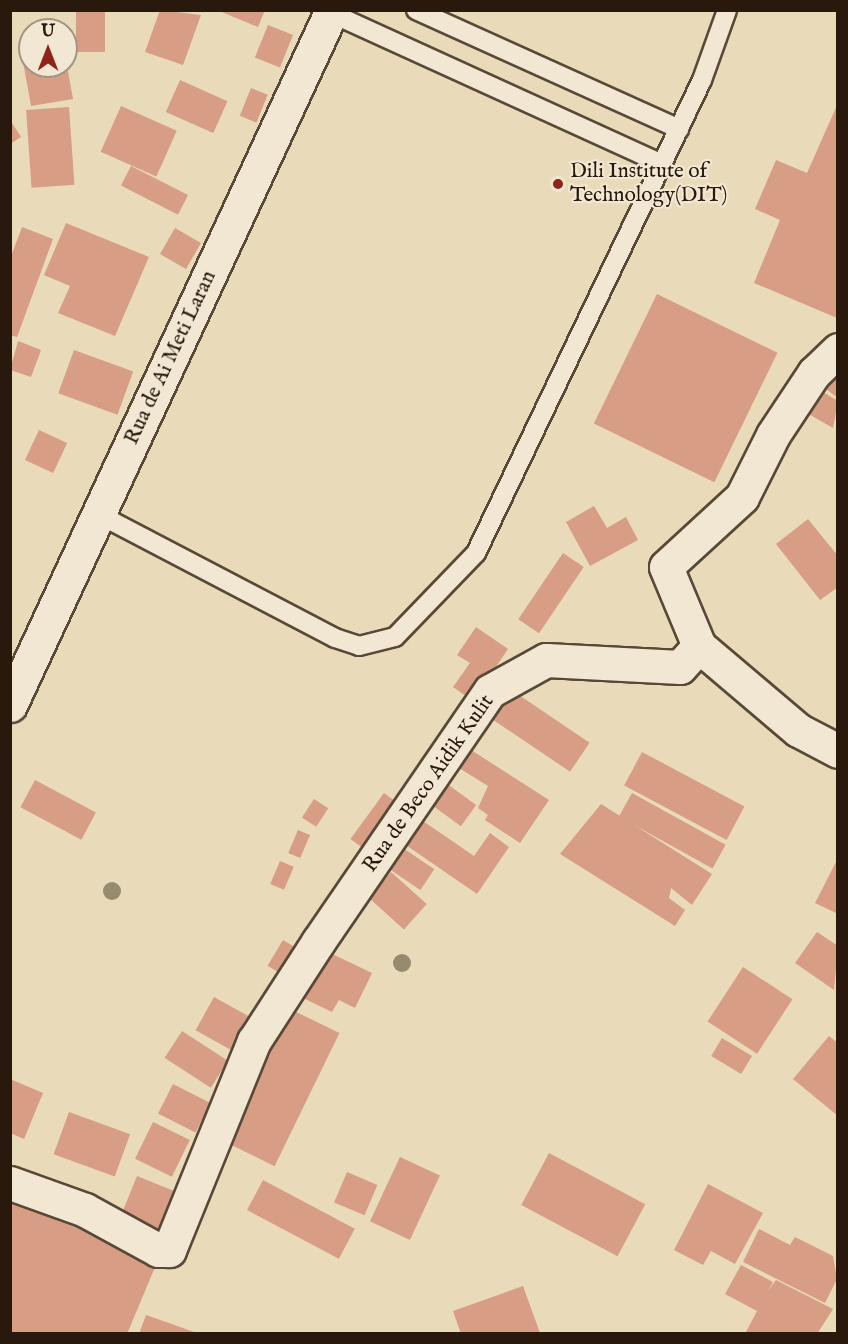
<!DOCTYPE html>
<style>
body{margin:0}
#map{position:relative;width:848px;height:1344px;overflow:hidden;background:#e9dab9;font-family:"IM FELL English",serif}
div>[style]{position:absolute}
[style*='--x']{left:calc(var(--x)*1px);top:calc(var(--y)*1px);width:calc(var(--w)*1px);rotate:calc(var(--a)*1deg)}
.building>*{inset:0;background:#d79d85;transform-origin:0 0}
.roads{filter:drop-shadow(2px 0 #584937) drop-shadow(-2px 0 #584937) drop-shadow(0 2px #584937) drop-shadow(0 -2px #584937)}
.service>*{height:18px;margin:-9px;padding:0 9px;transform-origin:9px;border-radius:9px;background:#f1e7d2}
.minor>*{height:33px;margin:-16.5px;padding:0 16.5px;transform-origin:16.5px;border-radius:16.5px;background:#f1e7d2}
.tertiary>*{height:33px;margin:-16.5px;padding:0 16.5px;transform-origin:16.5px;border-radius:16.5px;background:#f1e7d2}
.trees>*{width:18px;height:18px;margin:-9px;border-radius:50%;background:#968b6f}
.dots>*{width:16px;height:16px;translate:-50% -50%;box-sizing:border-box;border:3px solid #f1e7d2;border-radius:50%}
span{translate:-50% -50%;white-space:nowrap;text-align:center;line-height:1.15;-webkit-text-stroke:4.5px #f1e7d2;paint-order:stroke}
.poi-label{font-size:21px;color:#28190c}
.left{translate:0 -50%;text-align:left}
.street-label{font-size:21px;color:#28190c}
.frame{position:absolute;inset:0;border:12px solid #28190c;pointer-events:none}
.north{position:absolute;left:18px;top:18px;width:60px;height:60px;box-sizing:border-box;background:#f1e7d2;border:2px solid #a19583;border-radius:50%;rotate:0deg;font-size:16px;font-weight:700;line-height:24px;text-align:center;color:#28190c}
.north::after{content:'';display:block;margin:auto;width:21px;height:27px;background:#8f2418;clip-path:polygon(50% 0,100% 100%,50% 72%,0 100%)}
</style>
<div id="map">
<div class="building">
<i style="left:76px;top:10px;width:29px;height:42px"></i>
<i style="clip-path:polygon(160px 10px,201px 15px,183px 65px,145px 52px)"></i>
<i style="clip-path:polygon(217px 10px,265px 10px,258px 27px)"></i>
<i style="left:268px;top:25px;width:27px;height:35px;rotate:22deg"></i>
<i style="clip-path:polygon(30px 55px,30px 66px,67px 66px,73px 99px,31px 106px,22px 56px)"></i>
<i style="left:180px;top:80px;width:52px;height:35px;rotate:24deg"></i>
<i style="left:251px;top:88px;width:18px;height:30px;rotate:22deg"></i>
<i style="clip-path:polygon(838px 103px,838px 316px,837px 318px,754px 283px,780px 220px,755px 209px,776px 160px,807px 173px)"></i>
<i style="left:121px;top:106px;width:61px;height:50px;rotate:24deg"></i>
<i style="left:69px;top:107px;width:78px;height:43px;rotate:86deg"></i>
<i style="clip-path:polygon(10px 120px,21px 137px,10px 144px)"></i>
<i style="left:131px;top:166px;width:64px;height:22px;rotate:27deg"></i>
<i style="clip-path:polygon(66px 223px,149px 257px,115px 336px,58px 313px,70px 286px,44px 275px)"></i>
<i style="clip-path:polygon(22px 227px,53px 239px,17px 337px,10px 335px,10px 259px)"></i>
<i style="left:175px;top:228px;width:30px;height:30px;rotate:30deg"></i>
<i style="left:657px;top:294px;width:134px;height:144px;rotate:26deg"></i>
<i style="clip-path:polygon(18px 341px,41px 350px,31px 377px,10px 370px)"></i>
<i style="left:74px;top:350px;width:63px;height:46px;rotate:20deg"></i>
<i style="clip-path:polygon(838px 362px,838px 398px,818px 383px)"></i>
<i style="clip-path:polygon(813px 386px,838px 401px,833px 428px,800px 409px)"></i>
<i style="left:39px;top:430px;width:31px;height:33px;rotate:25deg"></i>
<i style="clip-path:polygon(594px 506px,607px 528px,626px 517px,638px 540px,590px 566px,566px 522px)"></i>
<i style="clip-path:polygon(808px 519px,838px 556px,838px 587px,820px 600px,776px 544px)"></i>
<i style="left:563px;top:553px;width:25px;height:80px;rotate:34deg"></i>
<i style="clip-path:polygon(476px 627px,508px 649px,473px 701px,453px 687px,470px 663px,457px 655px)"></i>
<i style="left:510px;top:689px;width:96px;height:35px;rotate:34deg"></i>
<i style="clip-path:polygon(471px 750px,549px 800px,520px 843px,485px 820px,488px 815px,478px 808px,488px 786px,459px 768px)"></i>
<i style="left:642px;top:752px;width:116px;height:38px;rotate:28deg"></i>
<i style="left:35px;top:780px;width:69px;height:31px;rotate:28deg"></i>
<i style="left:443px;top:781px;width:41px;height:26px;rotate:36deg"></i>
<i style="left:384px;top:793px;width:26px;height:57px;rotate:36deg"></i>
<i style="left:632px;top:793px;width:107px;height:27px;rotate:29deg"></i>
<i style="left:314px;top:799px;width:17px;height:22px;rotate:33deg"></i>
<i style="clip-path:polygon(601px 804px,712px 874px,692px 905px,671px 888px,669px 898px,685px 910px,675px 926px,560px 854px)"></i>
<i style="clip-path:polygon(420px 819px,474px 856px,490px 833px,509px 847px,477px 894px,403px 843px)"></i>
<i style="left:298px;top:830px;width:13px;height:25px;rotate:23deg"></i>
<i style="left:397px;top:844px;width:45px;height:25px;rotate:34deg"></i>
<i style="clip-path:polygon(838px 858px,838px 914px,815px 903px)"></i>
<i style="left:280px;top:861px;width:15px;height:25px;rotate:23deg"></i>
<i style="left:391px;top:872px;width:48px;height:34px;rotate:42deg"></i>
<i style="clip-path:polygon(817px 932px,838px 946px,834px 990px,795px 963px)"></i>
<i style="left:283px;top:940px;width:21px;height:30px;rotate:31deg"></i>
<i style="clip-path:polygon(328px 952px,372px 973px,355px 1008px,339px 1000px,332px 1012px,305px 999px)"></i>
<i style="left:743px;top:967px;width:59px;height:65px;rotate:33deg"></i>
<i style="left:214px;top:997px;width:47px;height:38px;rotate:29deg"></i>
<i style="left:290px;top:1009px;width:55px;height:148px;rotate:26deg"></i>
<i style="left:182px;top:1031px;width:55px;height:32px;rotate:33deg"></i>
<i style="clip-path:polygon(829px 1036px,838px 1043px,838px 1116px,793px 1079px)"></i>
<i style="left:722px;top:1038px;width:35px;height:21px;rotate:31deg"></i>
<i style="clip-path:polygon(10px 1079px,43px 1093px,24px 1139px,10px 1133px)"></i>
<i style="left:173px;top:1084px;width:42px;height:33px;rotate:27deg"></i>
<i style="left:69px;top:1112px;width:65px;height:45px;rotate:20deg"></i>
<i style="left:153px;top:1122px;width:41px;height:41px;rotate:26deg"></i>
<i style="left:549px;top:1153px;width:109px;height:59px;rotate:28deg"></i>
<i style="left:400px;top:1157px;width:44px;height:71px;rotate:25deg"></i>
<i style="left:347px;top:1172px;width:33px;height:33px;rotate:23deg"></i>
<i style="left:137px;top:1176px;width:40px;height:48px;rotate:22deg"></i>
<i style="left:263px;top:1180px;width:104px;height:34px;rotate:28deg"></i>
<i style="clip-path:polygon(708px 1184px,763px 1213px,735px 1264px,711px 1251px,703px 1265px,674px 1250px)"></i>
<i style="clip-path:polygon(10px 1198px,158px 1260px,127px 1334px,10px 1334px)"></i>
<i style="clip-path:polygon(759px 1229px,790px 1245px,795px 1237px,833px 1256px,837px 1279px,825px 1303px,743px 1262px)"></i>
<i style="clip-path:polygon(741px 1265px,773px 1282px,768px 1291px,776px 1280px,833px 1309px,817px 1334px,746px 1332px,757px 1311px,725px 1294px)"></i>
<i style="clip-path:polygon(523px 1286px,540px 1333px,461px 1334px,453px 1311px)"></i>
<i style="clip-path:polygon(146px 1315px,197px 1333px,197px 1334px,139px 1334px)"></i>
</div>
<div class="roads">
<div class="service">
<i style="--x:416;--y:10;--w:289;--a:24.3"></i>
<i style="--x:331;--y:13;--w:365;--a:24.5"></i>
<i style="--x:98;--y:514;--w:267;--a:27.6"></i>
<i style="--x:335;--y:638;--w:25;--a:18"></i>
<i style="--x:359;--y:646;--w:37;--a:-14"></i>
<i style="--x:395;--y:637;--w:117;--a:-46"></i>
<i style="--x:476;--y:553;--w:524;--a:-64.46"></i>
<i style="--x:702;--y:80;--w:74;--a:-70.3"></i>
</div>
<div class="minor">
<i style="--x:838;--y:350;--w:33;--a:136"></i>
<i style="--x:814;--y:373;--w:74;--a:123.5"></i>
<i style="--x:773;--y:435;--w:69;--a:116.6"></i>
<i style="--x:742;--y:497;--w:103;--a:137.4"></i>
<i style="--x:666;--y:567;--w:86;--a:67.3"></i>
<i style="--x:699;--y:646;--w:130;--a:40.3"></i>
<i style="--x:798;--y:730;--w:45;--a:27.7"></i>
<i style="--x:318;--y:942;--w:304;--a:-55.6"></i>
<i style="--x:490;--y:691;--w:64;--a:-29"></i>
<i style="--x:546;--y:660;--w:134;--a:3"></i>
<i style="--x:680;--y:667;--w:28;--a:-48"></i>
</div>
<div class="tertiary">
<i style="--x:10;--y:705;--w:766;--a:-65.14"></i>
<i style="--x:10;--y:1183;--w:80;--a:19.8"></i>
<i style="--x:85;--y:1210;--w:83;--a:28.7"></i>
<i style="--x:158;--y:1250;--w:11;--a:0"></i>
<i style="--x:169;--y:1250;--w:226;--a:-67.9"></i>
<i style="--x:254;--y:1041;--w:118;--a:-57.1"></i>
</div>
</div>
<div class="trees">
<i style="left:112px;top:891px"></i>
<i style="left:402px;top:963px"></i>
</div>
<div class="dots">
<i style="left:558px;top:184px;background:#8f2418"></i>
</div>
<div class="poi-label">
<span class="left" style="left:570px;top:184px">Dili Institute of<br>Technology(DIT)</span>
</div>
<div class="street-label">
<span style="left:171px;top:358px;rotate:-65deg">Rua de Ai Meti Laran</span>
<span style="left:429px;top:784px;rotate:-55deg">Rua de Beco Aidik Kulit</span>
</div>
<div class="frame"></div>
<div class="north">U</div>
</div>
